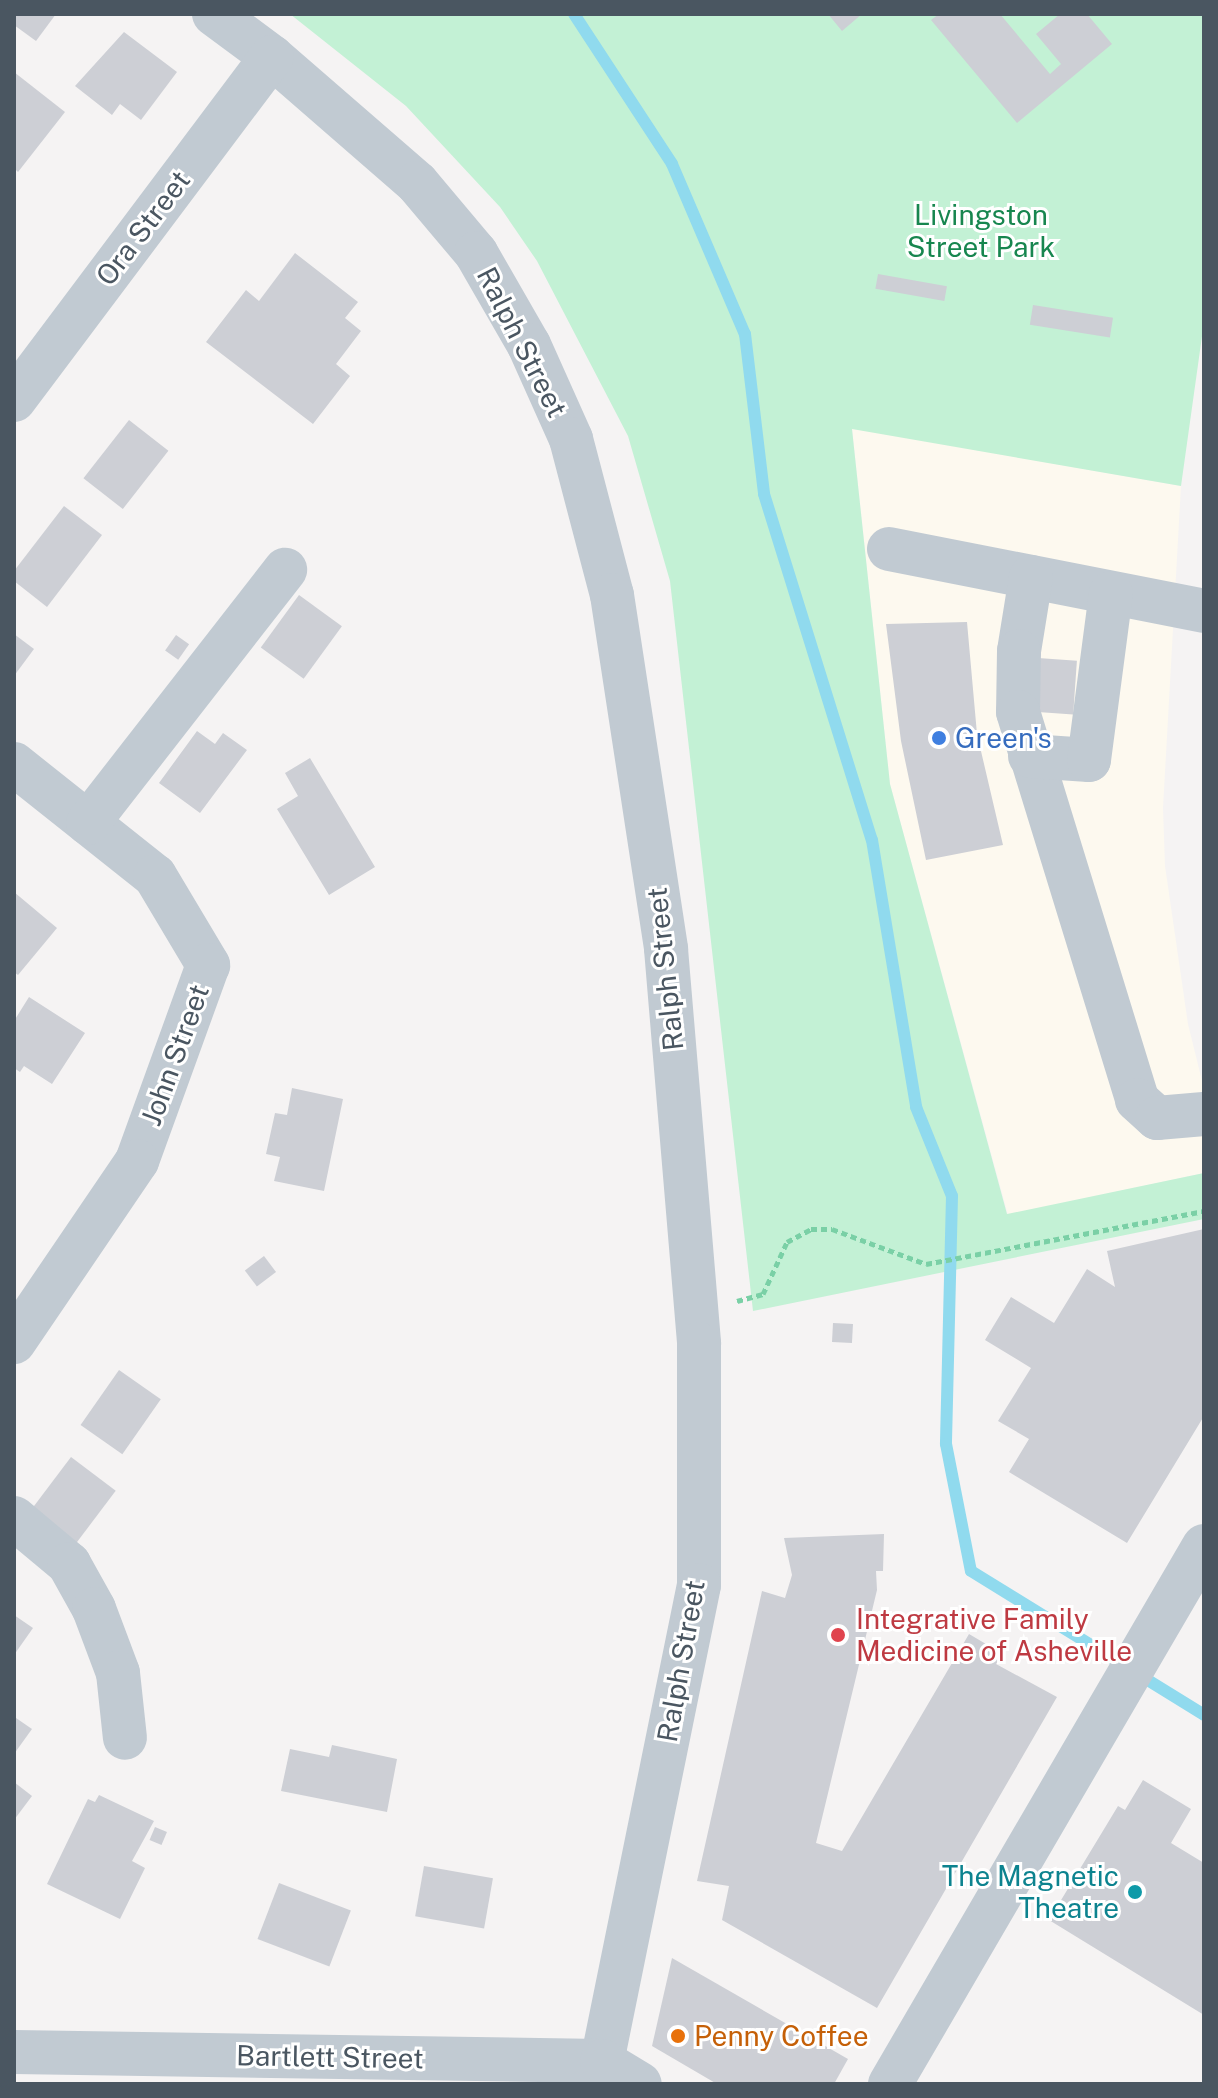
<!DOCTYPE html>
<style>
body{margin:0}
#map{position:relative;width:1218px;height:2098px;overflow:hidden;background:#f5f3f3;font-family:"Public Sans",sans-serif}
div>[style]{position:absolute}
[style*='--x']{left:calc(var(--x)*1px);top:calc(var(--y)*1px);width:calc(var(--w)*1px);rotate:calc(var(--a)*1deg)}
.commercial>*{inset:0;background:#fdf9ef}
.green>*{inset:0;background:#c3f1d5}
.stream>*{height:12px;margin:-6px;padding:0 6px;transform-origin:6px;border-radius:6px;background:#90daee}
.building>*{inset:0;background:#cdcfd5;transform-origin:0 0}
.path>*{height:5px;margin-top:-2.5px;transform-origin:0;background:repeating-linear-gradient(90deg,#7ad0a6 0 6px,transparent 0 10px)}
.minor>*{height:44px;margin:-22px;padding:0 22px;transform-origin:22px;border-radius:22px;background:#c1cad2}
.dots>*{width:22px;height:22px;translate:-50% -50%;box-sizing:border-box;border:4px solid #fff;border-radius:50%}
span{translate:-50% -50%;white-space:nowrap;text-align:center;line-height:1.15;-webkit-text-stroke:6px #fff;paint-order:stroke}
.park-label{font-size:28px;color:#17864f}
.street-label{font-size:28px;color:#4a5661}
.shop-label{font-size:28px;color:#366cbe}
.left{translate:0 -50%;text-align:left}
.health-label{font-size:28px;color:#be3a42}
.culture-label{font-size:28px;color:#0d838f}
.right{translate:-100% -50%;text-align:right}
.food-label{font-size:28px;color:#c56008}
.frame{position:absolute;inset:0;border:16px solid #4a5661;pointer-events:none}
</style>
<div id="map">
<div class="commercial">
<i style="clip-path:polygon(852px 428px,1181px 486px,1163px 808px,1165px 866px,1188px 1024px,1204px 1089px,1204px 1173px,1008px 1215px,890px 784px)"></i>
</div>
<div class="green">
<i style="clip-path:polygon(290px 14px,1204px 14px,1204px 322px,1181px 486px,852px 429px,890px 784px,1007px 1214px,1204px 1173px,1204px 1219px,753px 1311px,670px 581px,628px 436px,537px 261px,500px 207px,406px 106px)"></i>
</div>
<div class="stream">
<i style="--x:574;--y:14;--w:179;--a:56.8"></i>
<i style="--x:672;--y:164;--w:185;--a:66.8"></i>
<i style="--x:745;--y:334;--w:161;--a:83.2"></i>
<i style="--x:764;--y:494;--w:362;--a:72.7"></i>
<i style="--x:872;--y:840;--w:271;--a:80.6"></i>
<i style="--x:916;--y:1107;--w:96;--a:68"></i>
<i style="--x:952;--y:1196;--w:248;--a:91.4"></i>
<i style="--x:946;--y:1444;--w:129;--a:78.9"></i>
<i style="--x:971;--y:1571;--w:274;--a:31.7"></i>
</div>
<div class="building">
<i style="clip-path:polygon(14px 14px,56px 14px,36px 41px,14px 25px)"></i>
<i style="clip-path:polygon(828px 14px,862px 14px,842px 31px)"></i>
<i style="clip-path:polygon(939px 14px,1000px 14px,1050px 74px,1061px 64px,1036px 34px,1060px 14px,1087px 14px,1112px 44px,1017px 123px,931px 20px)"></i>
<i style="clip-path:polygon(124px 32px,177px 72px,141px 120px,120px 104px,112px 115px,75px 86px)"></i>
<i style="clip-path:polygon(14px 72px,65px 112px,18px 172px,14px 168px)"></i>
<i style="clip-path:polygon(295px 253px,358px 302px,345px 318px,361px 331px,336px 364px,350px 376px,313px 424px,206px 342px,246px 290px,259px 301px)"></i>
<i style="left:878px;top:274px;width:70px;height:15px;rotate:10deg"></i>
<i style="left:1033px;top:305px;width:81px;height:20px;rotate:9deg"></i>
<i style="left:129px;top:420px;width:50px;height:74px;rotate:38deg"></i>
<i style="clip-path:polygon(64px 506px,102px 535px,47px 607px,14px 581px,14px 571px)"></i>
<i style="left:299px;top:595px;width:53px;height:65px;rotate:36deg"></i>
<i style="clip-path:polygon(967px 622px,977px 734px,1003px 845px,926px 860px,901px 741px,886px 624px)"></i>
<i style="clip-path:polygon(14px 634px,34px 649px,14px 676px)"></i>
<i style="left:176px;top:635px;width:16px;height:19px;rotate:35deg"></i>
<i style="left:1038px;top:658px;width:39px;height:54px;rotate:4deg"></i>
<i style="clip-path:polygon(197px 731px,215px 744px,223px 733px,247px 750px,200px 813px,159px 783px)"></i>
<i style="clip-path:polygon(310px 758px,375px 867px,329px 895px,277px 809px,298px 796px,285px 773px)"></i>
<i style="clip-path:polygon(14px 892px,57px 928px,18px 975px,14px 972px)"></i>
<i style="clip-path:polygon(29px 997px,85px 1033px,52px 1084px,24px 1066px,20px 1072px,14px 1068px,14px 1021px)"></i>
<i style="clip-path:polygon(292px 1088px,343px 1099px,324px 1191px,274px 1181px,280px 1157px,266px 1154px,275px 1113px,287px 1115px)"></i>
<i style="clip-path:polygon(1204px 1229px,1204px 1416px,1127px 1543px,1009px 1472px,1029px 1439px,998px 1421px,1031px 1368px,985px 1340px,1011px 1297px,1054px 1323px,1087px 1269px,1115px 1287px,1107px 1251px)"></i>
<i style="left:264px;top:1256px;width:20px;height:24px;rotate:53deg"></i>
<i style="left:833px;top:1323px;width:20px;height:19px;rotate:3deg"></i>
<i style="left:119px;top:1370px;width:51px;height:67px;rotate:35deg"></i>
<i style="left:71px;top:1457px;width:56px;height:68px;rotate:37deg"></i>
<i style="clip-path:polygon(884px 1534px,883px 1571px,876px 1571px,877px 1590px,816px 1843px,842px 1851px,969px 1634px,1003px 1654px,996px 1664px,1057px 1697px,877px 2008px,722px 1920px,729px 1886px,697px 1881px,762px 1591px,785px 1598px,792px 1575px,784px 1538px)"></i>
<i style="clip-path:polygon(14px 1615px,33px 1628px,14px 1655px)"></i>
<i style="clip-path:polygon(16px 1718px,32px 1729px,14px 1754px,14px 1720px)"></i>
<i style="clip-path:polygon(332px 1745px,397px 1759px,387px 1812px,281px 1791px,290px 1749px,329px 1757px)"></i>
<i style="clip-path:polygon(1143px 1780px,1191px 1809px,1171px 1843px,1204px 1863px,1204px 2015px,1049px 1920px,1118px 1806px,1125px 1810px)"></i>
<i style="clip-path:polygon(14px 1782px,32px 1796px,14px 1820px)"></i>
<i style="clip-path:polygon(99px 1795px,154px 1821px,132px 1861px,145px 1868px,120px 1919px,47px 1884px,88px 1799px,95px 1802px)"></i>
<i style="left:155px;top:1827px;width:13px;height:14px;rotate:23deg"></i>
<i style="left:424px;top:1866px;width:70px;height:51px;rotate:10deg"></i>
<i style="left:279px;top:1883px;width:77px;height:60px;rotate:21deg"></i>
<i style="clip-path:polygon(672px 1958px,848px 2059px,834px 2084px,717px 2084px,652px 2046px)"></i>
</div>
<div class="path">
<i style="--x:737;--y:1301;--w:27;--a:-15"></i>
<i style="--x:763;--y:1294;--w:57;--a:-65.2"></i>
<i style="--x:787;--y:1242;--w:27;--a:-28"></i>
<i style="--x:811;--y:1229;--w:21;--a:0"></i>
<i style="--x:832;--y:1229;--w:100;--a:20.4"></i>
<i style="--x:926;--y:1264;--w:283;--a:-10.8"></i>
</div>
<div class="minor">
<i style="--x:214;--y:14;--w:72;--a:36.6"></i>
<i style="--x:272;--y:57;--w:192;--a:41"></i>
<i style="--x:417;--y:183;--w:92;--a:49.9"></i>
<i style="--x:476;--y:253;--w:106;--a:60.1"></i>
<i style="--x:529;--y:345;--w:103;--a:65.9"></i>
<i style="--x:571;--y:439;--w:161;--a:75.3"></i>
<i style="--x:612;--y:595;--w:358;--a:81.3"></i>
<i style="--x:666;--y:949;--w:396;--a:85.2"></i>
<i style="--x:699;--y:1344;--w:241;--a:90"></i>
<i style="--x:699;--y:1585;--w:486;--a:101.5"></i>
<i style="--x:602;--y:2061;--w:25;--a:111"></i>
<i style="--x:14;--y:400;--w:429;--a:-53.1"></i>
<i style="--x:889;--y:549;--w:321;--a:11.1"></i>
<i style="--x:1031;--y:577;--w:75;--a:99.2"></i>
<i style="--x:1019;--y:651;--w:61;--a:90.9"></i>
<i style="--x:1018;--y:712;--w:406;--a:72.9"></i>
<i style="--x:1137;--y:1100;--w:27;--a:42"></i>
<i style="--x:1157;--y:1118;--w:47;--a:-4.9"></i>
<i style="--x:1030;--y:756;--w:59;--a:3.9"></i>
<i style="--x:1089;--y:760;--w:168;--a:-82.5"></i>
<i style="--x:14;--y:764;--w:180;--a:38.5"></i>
<i style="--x:155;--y:876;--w:104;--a:59.2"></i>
<i style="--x:208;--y:965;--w:208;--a:109.9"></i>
<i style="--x:137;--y:1161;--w:219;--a:124.2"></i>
<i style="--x:88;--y:823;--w:321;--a:-52.1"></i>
<i style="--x:14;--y:1518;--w:72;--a:39.9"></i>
<i style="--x:69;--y:1564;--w:51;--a:60.9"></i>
<i style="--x:94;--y:1609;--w:68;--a:69.4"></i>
<i style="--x:118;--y:1673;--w:65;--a:83.9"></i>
<i style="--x:14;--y:2052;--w:588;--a:0.88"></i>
<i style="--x:602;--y:2061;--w:44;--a:31.2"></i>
<i style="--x:890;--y:2084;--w:623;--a:-59.73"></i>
</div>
<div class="dots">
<i style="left:939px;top:738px;background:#3f7fe0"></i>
<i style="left:838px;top:1635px;background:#e0444e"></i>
<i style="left:1135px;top:1892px;background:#0f9aa8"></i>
<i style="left:678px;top:2036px;background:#e8710a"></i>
</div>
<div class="park-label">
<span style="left:981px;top:231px">Livingston<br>Street Park</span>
</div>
<div class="street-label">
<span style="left:143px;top:228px;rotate:-53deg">Ora Street</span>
<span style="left:522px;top:342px;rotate:63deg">Ralph Street</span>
<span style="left:665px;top:969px;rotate:-96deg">Ralph Street</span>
<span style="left:175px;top:1055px;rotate:-70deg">John Street</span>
<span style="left:681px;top:1661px;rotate:-80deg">Ralph Street</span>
<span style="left:330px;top:2057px;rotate:1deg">Bartlett Street</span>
</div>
<div class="shop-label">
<span class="left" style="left:955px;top:738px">Green's</span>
</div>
<div class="health-label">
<span class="left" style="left:856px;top:1635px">Integrative Family<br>Medicine of Asheville</span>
</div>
<div class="culture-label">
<span class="right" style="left:1119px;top:1892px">The Magnetic<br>Theatre</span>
</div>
<div class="food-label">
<span class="left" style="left:694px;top:2036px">Penny Coffee</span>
</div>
<div class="frame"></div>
</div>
